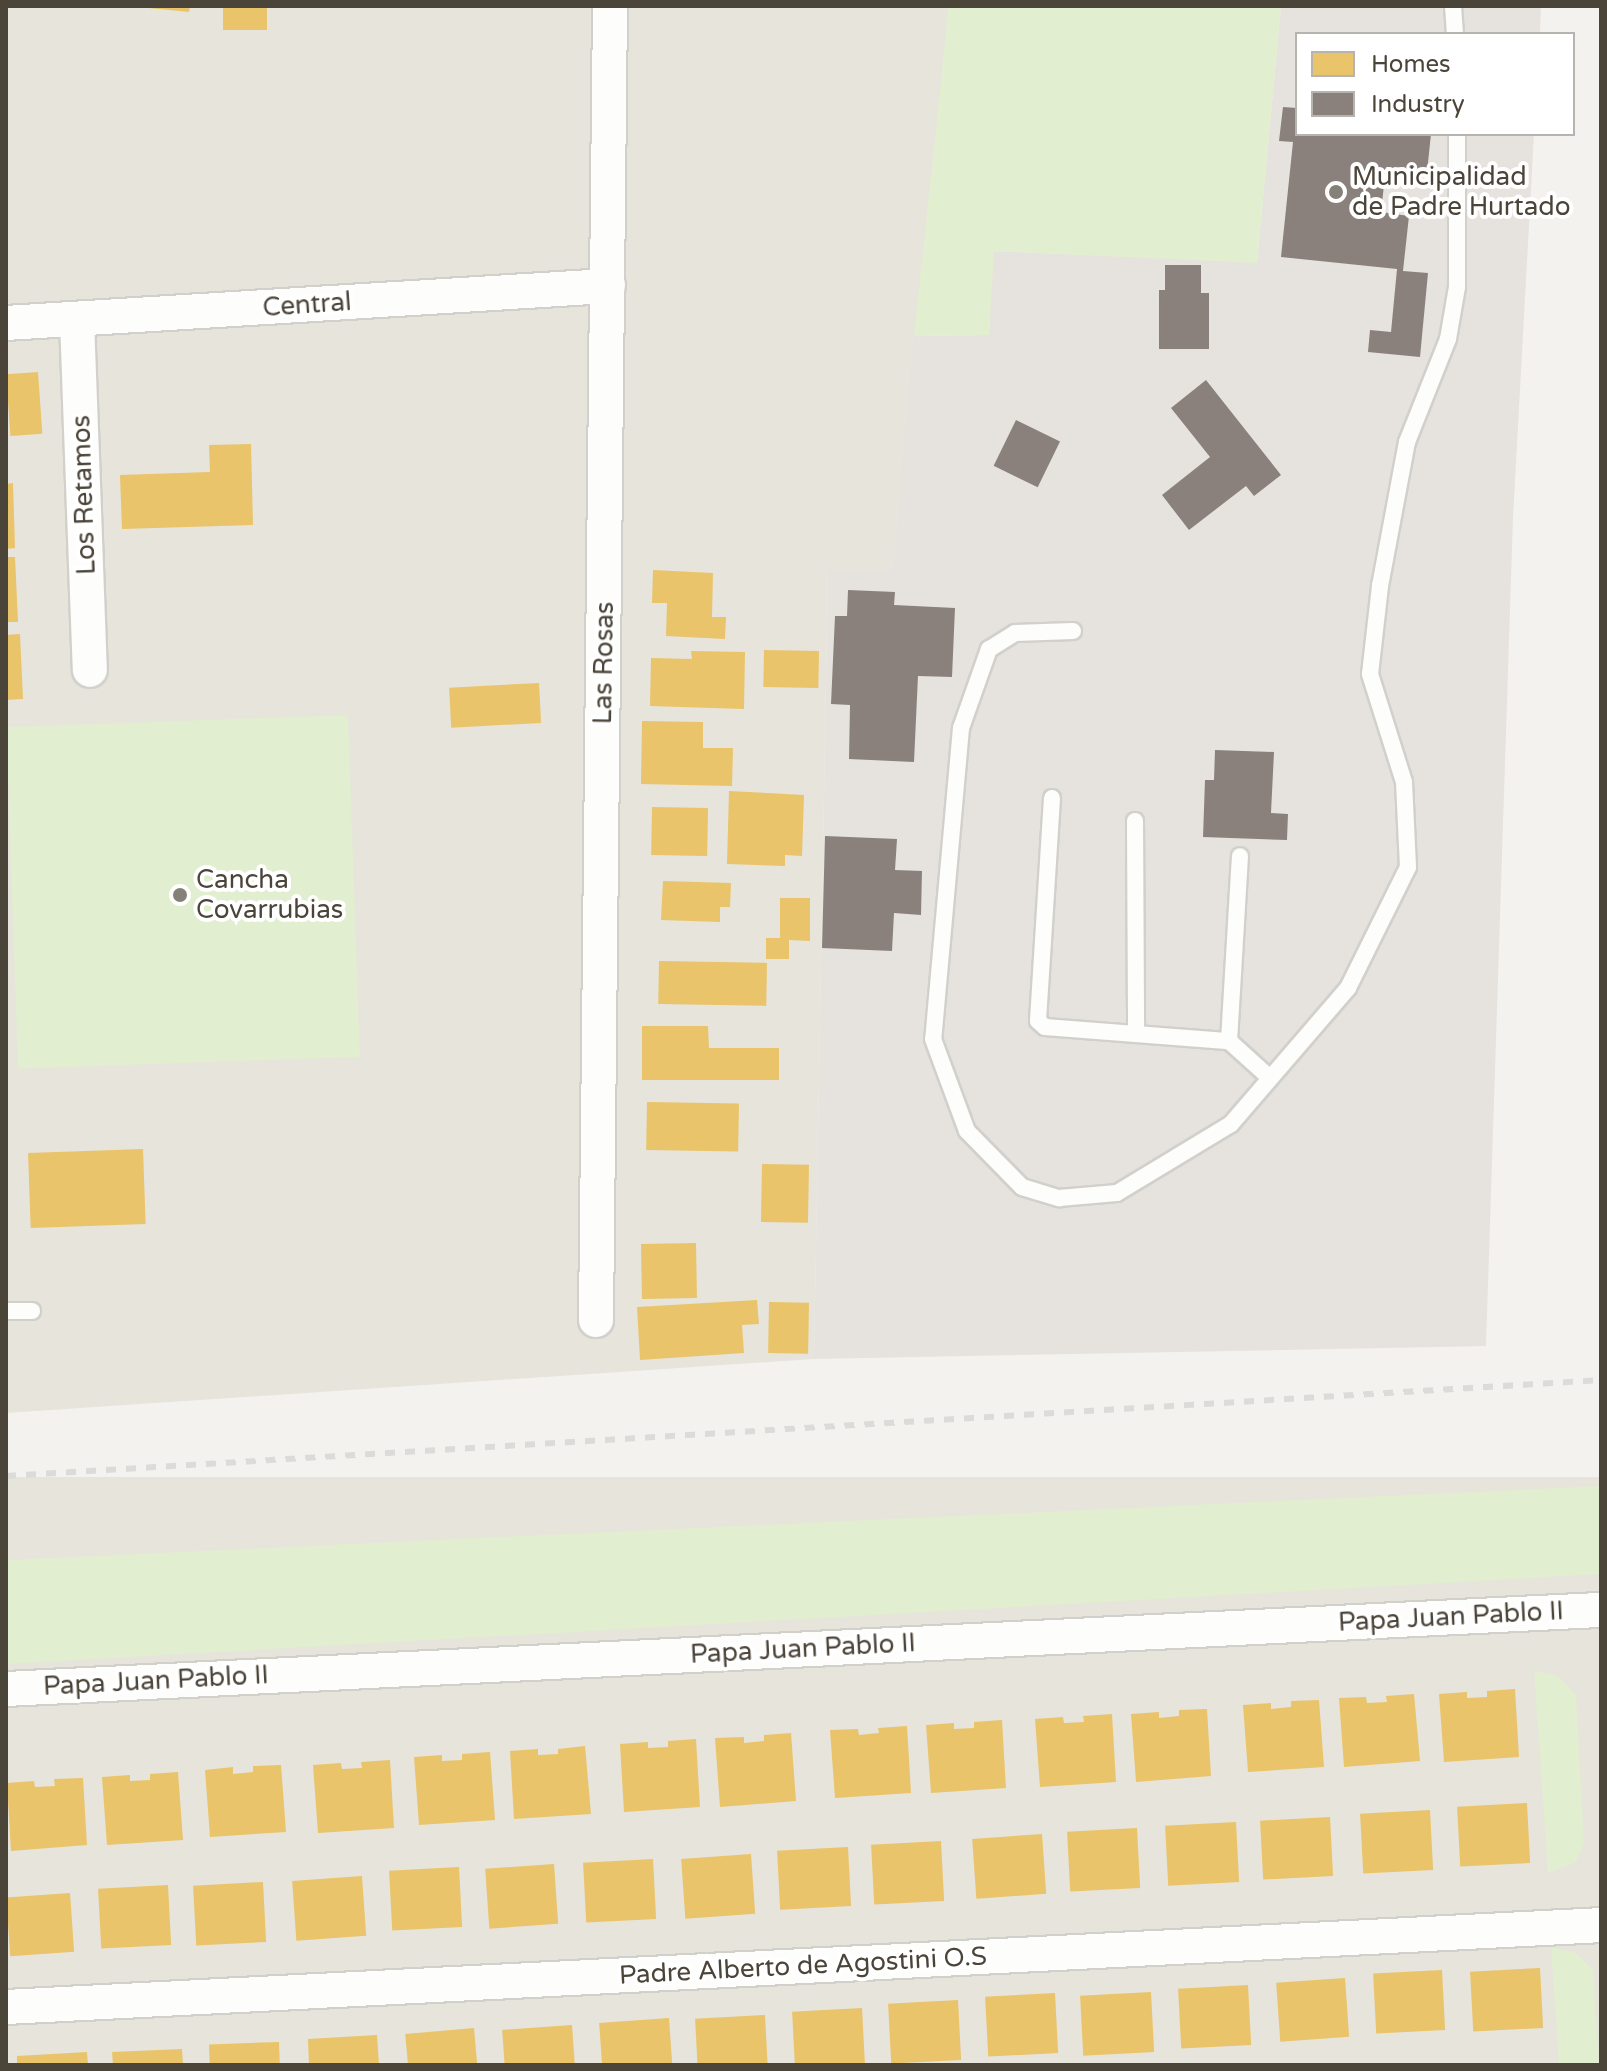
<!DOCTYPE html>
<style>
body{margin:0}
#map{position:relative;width:1607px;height:2071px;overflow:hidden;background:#f4f2ee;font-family:"Varela Round",sans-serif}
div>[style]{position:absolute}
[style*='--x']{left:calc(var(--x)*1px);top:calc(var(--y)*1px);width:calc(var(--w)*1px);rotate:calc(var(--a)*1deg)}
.residential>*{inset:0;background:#e7e4dc;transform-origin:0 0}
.industrial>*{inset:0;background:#e6e2de}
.green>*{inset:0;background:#e1eecf;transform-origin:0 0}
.homes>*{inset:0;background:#e9c46a;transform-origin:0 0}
.industry>*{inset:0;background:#8a817c;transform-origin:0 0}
.roads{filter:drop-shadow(2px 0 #d2d0cb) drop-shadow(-2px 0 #d2d0cb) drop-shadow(0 2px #d2d0cb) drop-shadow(0 -2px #d2d0cb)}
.service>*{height:16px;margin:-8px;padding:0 8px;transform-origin:8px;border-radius:8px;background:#fdfdfc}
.minor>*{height:34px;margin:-17px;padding:0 17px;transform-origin:17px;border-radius:17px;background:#fdfdfc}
.rail>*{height:6px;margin-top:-3px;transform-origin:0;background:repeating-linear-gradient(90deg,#dbdbda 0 10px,transparent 0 20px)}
.dots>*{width:22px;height:22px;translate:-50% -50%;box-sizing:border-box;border:4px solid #fff;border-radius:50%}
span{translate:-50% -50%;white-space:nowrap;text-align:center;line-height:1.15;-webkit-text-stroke:8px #fff;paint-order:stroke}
.poi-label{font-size:26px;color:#4b4439}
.left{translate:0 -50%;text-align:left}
.street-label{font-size:26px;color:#4b4439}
.frame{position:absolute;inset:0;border:8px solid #4b4439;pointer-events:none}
.legend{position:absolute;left:1295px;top:32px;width:280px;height:104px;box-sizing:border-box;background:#fff;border:2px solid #b7b4b0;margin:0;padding:10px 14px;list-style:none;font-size:24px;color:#4b4439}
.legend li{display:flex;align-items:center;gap:16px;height:40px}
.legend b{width:40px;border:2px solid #b7b4b0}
</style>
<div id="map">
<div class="residential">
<i style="clip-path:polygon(6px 6px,949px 6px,892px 570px,828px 570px,814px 1359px,6px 1413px)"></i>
<i style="left:1601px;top:1477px;width:588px;height:1597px;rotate:90deg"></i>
</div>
<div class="industrial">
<i style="clip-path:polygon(1281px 6px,1541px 6px,1540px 34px,1297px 34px,1297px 134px,1534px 134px,1513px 517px,1486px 1346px,814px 1359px,828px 570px,892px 570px,914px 336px,989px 335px,993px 251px,1257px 262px)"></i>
</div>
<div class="green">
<i style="clip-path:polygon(949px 6px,1281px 6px,1257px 263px,994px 251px,989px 335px,914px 336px)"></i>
<i style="left:348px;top:715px;width:342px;height:342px;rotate:88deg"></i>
<i style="clip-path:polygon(1601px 1486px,1601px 1574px,6px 1664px,6px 1560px)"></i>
<i style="clip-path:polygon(1534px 1671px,1558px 1676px,1576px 1695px,1584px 1843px,1576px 1862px,1548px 1873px)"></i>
<i style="clip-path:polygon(1551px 1947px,1576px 1953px,1593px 1970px,1599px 2065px,1559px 2065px)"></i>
</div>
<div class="homes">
<i style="clip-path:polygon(129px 6px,190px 6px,189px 12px)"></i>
<i style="left:223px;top:6px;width:44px;height:24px"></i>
<i style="left:38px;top:372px;width:62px;height:32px;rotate:86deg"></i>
<i style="clip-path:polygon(251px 444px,253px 525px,122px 529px,120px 475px,210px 472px,209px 445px)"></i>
<i style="clip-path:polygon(13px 483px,15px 548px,6px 549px,6px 484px)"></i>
<i style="clip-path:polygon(6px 557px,15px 557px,18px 622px,6px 622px)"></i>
<i style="clip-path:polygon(653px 570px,713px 573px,712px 617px,726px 617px,725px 639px,666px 636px,667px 603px,652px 603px)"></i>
<i style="clip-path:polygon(20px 634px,23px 699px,6px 700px,6px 635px)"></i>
<i style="left:764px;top:650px;width:55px;height:37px;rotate:1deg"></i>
<i style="clip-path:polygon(691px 651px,745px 652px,744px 709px,650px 706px,651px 658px,692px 659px)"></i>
<i style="left:539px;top:683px;width:40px;height:90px;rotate:87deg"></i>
<i style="clip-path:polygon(642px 721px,703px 722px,703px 748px,733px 748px,732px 786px,641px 784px)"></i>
<i style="clip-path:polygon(729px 791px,804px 795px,802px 856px,785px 855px,785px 866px,727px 864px)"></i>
<i style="left:652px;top:807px;width:56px;height:48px;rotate:1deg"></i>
<i style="clip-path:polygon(663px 881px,731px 883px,730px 907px,720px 907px,720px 922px,661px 920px)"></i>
<i style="clip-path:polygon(780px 898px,810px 898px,810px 941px,789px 940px,789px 959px,766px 959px,766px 938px,780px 938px)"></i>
<i style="left:659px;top:961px;width:108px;height:43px;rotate:1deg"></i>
<i style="clip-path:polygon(642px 1026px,708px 1026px,709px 1048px,779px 1048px,779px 1080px,642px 1080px)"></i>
<i style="left:647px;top:1102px;width:92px;height:48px;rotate:1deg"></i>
<i style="left:143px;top:1149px;width:75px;height:115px;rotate:88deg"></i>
<i style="left:762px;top:1164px;width:47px;height:58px;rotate:1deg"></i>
<i style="left:696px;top:1243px;width:55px;height:55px;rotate:89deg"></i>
<i style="clip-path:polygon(757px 1300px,759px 1324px,742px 1325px,744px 1353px,640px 1360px,637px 1307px)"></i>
<i style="left:769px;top:1302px;width:40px;height:51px;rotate:1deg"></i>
<i style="clip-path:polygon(1515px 1689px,1519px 1757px,1444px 1762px,1439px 1694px,1467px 1692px,1467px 1698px,1487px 1697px,1487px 1691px)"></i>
<i style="clip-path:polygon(1414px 1694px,1420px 1761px,1344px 1767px,1339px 1698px,1366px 1697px,1367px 1703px,1387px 1702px,1386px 1696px)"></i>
<i style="clip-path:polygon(1319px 1700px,1324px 1767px,1248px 1772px,1243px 1705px,1271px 1703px,1271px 1709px,1291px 1707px,1291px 1701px)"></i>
<i style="clip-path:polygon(1207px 1709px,1211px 1776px,1136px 1782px,1131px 1714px,1159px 1712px,1159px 1718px,1179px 1716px,1179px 1710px)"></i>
<i style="clip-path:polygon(1112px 1714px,1116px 1782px,1040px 1787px,1035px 1719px,1063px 1717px,1064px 1723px,1084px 1722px,1083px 1716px)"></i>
<i style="clip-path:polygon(1002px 1720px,1006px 1788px,931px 1793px,926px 1725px,954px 1723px,954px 1729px,974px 1728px,974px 1722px)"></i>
<i style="clip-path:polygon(907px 1726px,911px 1793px,835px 1798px,830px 1730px,858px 1729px,859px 1735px,879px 1733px,878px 1728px)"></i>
<i style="clip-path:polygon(791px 1733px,796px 1801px,720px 1807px,715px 1738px,744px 1737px,744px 1743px,764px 1741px,764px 1735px)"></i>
<i style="clip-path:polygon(696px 1739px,700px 1807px,624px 1812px,620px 1744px,648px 1742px,648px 1748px,668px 1747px,668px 1741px)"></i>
<i style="clip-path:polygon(585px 1746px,591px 1814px,514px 1819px,510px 1751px,538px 1749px,538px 1755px,558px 1754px,558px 1749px)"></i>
<i style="clip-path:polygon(490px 1752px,495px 1820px,419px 1825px,414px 1757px,442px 1755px,442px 1761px,462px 1760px,462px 1754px)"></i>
<i style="clip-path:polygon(390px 1760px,394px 1828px,318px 1833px,313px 1765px,341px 1763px,342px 1769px,362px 1768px,361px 1762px)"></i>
<i style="clip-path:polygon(281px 1765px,286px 1832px,210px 1837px,205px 1770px,233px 1767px,233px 1774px,253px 1772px,253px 1766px)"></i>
<i style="clip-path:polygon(178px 1772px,183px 1840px,107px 1845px,102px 1777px,130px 1775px,130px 1781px,150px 1780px,150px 1774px)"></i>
<i style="clip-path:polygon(83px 1778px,87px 1845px,11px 1851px,7px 1783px,34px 1781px,35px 1787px,55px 1786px,54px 1779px)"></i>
<i style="left:1527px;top:1803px;width:60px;height:70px;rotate:87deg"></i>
<i style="left:1430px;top:1810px;width:60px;height:70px;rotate:87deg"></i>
<i style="left:1330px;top:1817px;width:59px;height:70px;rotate:87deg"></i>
<i style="left:1236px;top:1822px;width:60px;height:71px;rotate:87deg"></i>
<i style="left:1137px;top:1828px;width:60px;height:70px;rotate:87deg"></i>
<i style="left:1042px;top:1834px;width:60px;height:70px;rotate:86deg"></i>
<i style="left:941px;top:1841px;width:60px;height:70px;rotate:87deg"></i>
<i style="left:848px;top:1847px;width:59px;height:71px;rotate:87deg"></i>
<i style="left:751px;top:1854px;width:60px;height:70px;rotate:86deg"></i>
<i style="left:653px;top:1859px;width:60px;height:70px;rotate:87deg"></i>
<i style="left:554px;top:1864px;width:60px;height:69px;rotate:86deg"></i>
<i style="left:459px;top:1867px;width:60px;height:70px;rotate:87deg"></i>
<i style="left:362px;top:1876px;width:60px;height:70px;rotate:86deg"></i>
<i style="left:263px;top:1882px;width:60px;height:70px;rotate:87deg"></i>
<i style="left:168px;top:1885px;width:60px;height:70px;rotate:87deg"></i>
<i style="left:70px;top:1893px;width:59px;height:64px;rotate:86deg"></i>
<i style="left:1540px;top:1968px;width:60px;height:70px;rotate:87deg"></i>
<i style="left:1442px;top:1970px;width:60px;height:69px;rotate:87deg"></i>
<i style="left:1345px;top:1978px;width:59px;height:69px;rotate:86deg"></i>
<i style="left:1248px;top:1985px;width:60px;height:70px;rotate:87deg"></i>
<i style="left:1151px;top:1992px;width:60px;height:71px;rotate:87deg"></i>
<i style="left:1055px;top:1993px;width:60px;height:70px;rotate:87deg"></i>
<i style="left:958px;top:2000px;width:60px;height:70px;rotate:87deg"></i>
<i style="left:862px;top:2008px;width:57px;height:70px;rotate:87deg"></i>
<i style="left:765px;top:2015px;width:50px;height:70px;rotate:87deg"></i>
<i style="left:669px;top:2018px;width:47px;height:70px;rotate:86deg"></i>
<i style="left:572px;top:2025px;width:40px;height:70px;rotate:86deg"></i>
<i style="left:474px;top:2028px;width:37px;height:69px;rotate:85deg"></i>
<i style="clip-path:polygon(377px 2035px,379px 2065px,309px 2065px,308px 2039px)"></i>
<i style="left:279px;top:2042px;width:23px;height:70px;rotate:88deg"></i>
<i style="clip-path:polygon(182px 2049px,183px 2065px,113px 2065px,112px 2052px)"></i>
<i style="clip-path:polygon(87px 2052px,88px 2065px,17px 2065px,17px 2056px)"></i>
</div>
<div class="industry">
<i style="clip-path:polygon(1283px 107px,1297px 108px,1297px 134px,1431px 134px,1427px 172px,1386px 167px,1381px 212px,1409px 216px,1403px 271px,1428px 273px,1420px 357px,1368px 352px,1370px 330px,1391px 332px,1397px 269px,1281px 257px,1293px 142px,1279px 141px)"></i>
<i style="clip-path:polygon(1165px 265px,1201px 265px,1201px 293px,1209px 293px,1209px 349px,1159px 349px,1159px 290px,1165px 290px)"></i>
<i style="clip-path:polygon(1206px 380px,1281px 475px,1254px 496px,1246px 486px,1189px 530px,1162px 495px,1210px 457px,1171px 408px)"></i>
<i style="left:1016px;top:420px;width:49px;height:51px;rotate:26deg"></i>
<i style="clip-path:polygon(848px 590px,895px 592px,894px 605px,955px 608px,952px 677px,918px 676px,914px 762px,849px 759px,850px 705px,831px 704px,835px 616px,847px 616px)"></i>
<i style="clip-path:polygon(1215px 750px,1274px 752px,1271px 813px,1288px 814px,1287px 840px,1203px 837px,1205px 780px,1214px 780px)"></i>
<i style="clip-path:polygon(825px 836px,897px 839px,895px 870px,922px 871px,921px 915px,894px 913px,892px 951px,822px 948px)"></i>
</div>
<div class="roads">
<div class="service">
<i style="--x:1453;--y:6;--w:28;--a:86"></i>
<i style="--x:1073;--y:631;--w:58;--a:178"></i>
<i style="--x:1015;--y:633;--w:31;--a:148"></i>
<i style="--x:989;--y:649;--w:84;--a:109.5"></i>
<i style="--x:961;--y:728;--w:312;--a:95.1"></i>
<i style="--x:933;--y:1039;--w:98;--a:69.7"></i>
<i style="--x:967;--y:1131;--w:78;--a:45.5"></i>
<i style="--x:1022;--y:1187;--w:39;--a:17"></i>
<i style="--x:1059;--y:1198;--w:58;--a:-4.9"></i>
<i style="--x:1117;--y:1193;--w:133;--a:-31.2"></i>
<i style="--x:1231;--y:1124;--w:179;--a:-49.3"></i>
<i style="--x:1348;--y:988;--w:135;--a:-63.6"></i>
<i style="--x:1408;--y:867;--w:85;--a:-92.7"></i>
<i style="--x:1404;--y:782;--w:113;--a:-107.5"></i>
<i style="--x:1370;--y:674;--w:89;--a:-83.5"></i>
<i style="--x:1380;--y:586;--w:147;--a:-79.4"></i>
<i style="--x:1407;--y:442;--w:111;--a:-68.3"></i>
<i style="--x:1448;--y:339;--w:53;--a:-80.2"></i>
<i style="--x:1457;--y:287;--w:153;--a:-90"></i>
<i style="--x:1052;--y:798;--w:223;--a:93.6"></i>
<i style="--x:1038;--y:1021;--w:9;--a:41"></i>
<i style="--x:1045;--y:1027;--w:185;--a:4.4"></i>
<i style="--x:1229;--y:1041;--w:55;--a:42.1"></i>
<i style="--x:1135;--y:821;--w:213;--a:89.7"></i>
<i style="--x:1229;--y:1041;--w:185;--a:-86.6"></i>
<i style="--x:6;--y:1311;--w:26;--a:0"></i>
</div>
<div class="minor">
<i style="--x:77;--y:320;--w:350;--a:87.9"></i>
<i style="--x:6;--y:323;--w:603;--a:-3.52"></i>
<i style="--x:596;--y:1320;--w:1314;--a:-89.39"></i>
<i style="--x:6;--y:1689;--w:1597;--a:-2.84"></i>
<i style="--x:6;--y:2007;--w:1597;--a:-2.94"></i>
</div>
</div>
<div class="rail">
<i style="--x:6;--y:1476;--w:1598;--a:-3.44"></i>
</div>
<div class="dots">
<i style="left:1336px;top:192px;background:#868178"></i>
<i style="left:180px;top:895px;background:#868178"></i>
</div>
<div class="poi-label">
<span class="left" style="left:1352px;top:192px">Municipalidad<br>de Padre Hurtado</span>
<span class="left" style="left:196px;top:895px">Cancha<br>Covarrubias</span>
</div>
<div class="street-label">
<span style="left:307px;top:305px;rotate:-4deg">Central</span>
<span style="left:84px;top:495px;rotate:-92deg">Los Retamos</span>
<span style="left:604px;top:663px;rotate:-89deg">Las Rosas</span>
<span style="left:1451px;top:1617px;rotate:-3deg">Papa Juan Pablo II</span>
<span style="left:803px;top:1649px;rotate:-3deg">Papa Juan Pablo II</span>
<span style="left:156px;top:1681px;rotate:-3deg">Papa Juan Pablo II</span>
<span style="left:803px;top:1966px;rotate:-3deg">Padre Alberto de Agostini O.S</span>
</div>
<div class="frame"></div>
<ul class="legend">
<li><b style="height:22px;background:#e9c46a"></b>Homes</li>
<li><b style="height:22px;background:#8a817c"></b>Industry</li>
</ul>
</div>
